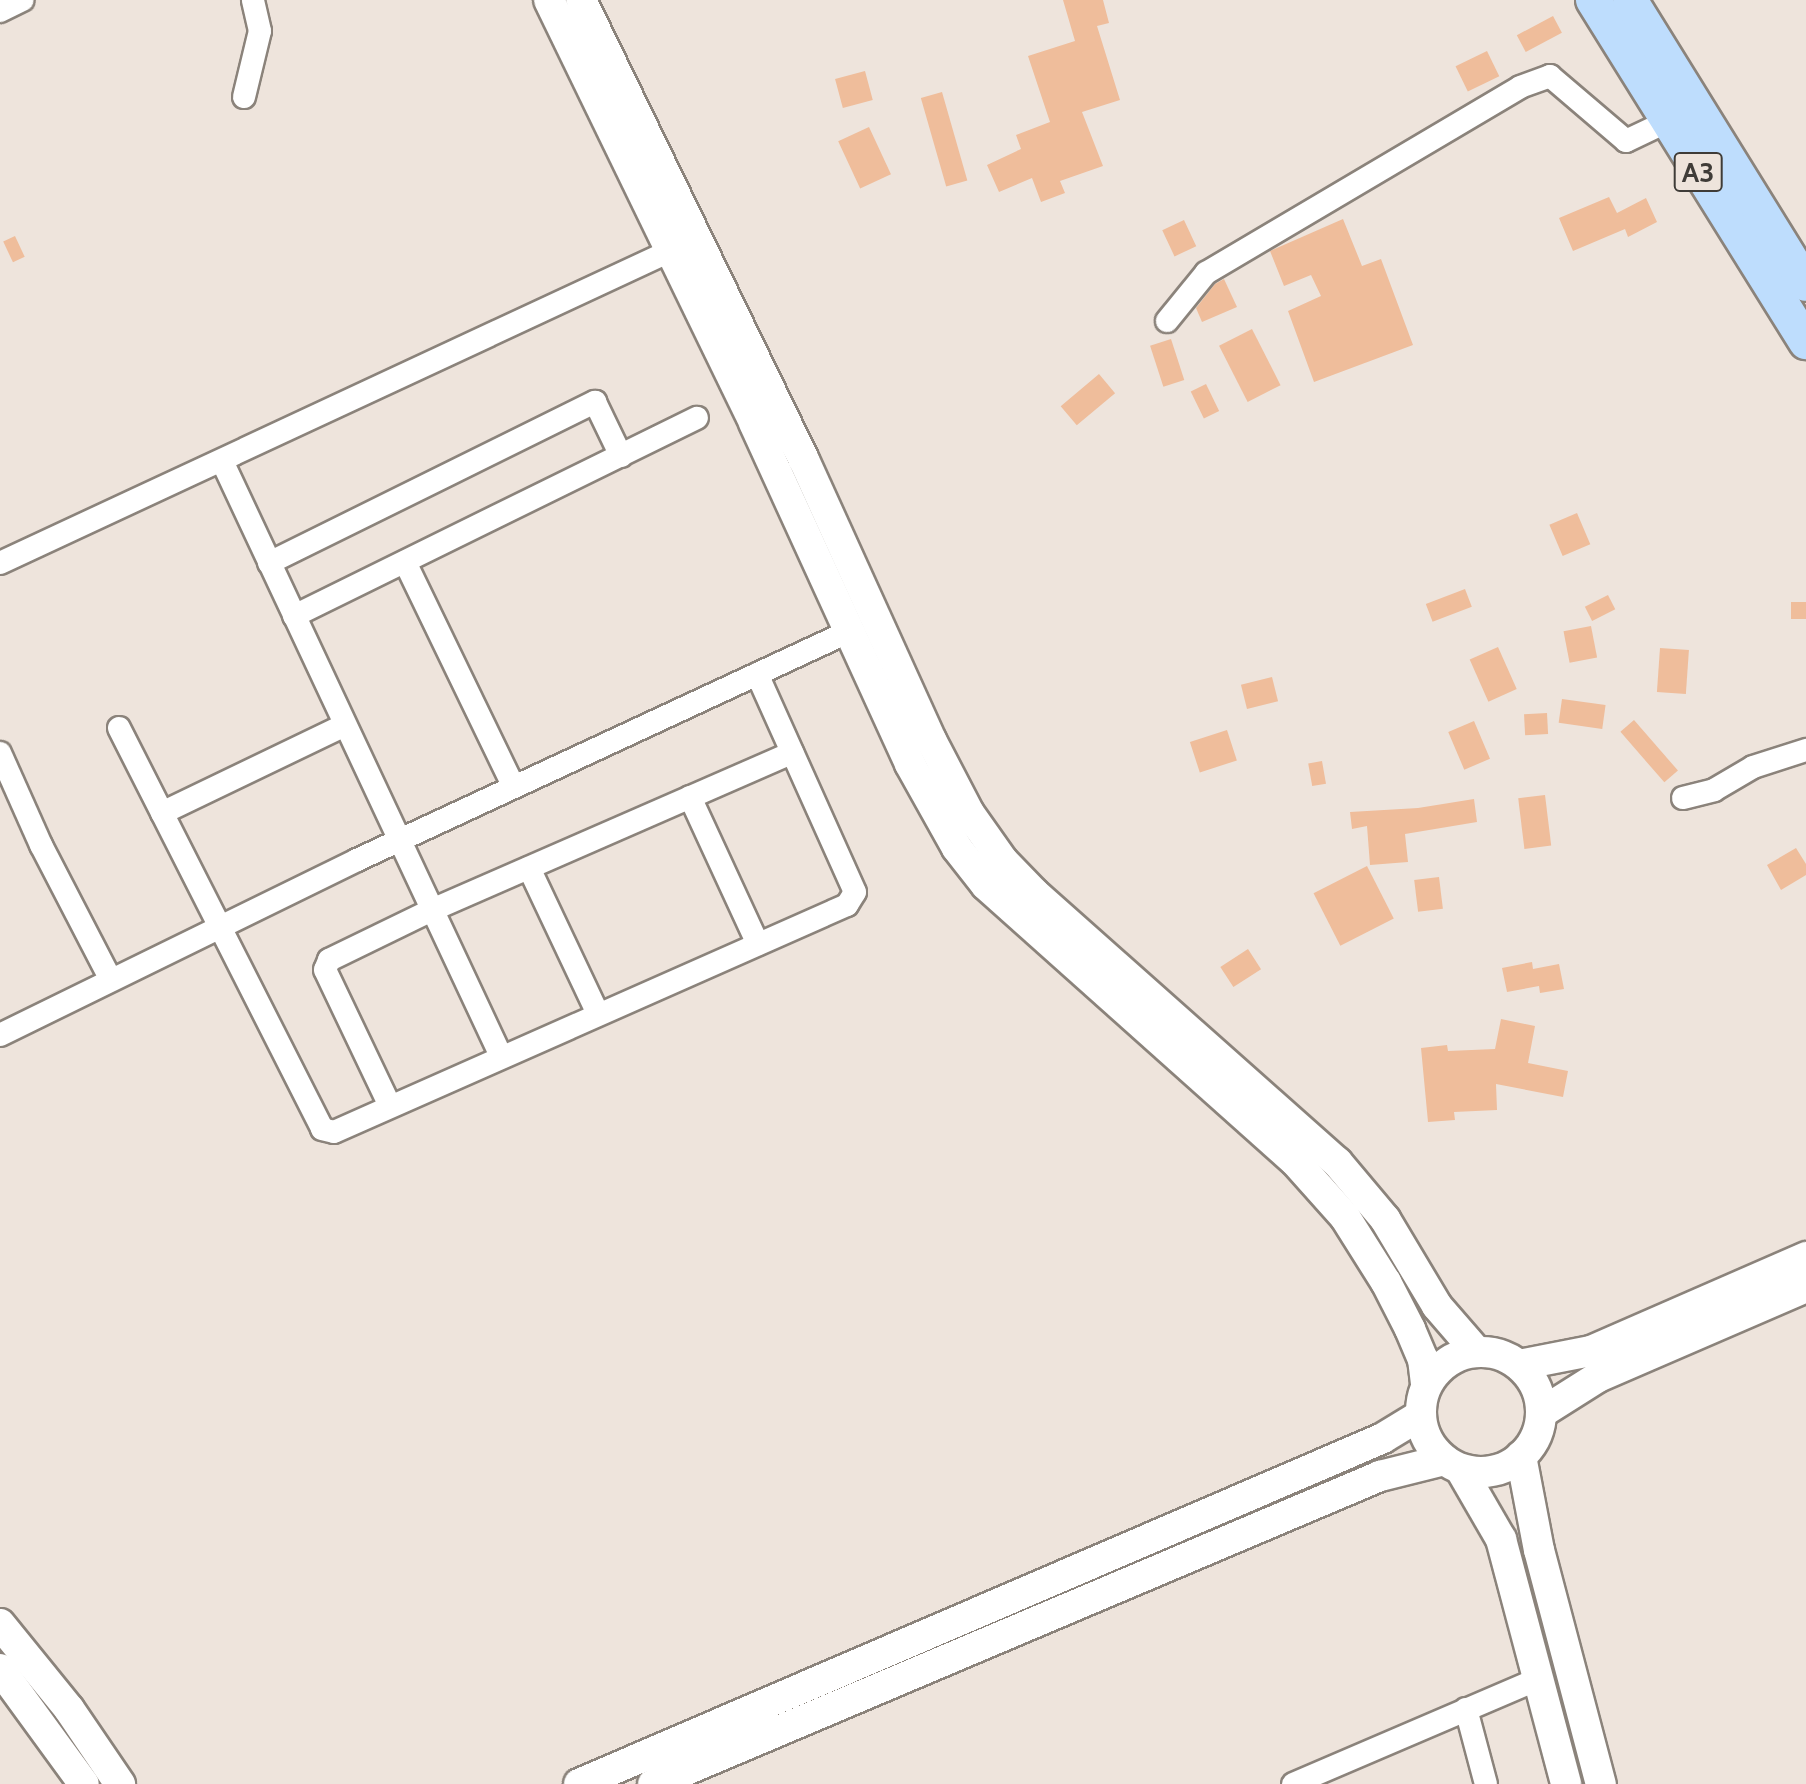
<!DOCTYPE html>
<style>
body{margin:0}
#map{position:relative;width:1806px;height:1784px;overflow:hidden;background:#eee4dc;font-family:Cabin,sans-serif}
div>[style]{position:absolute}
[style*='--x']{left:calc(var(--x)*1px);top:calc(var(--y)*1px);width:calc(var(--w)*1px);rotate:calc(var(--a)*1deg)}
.building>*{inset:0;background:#efbd9b;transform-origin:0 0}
.roads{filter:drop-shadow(2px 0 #8b837b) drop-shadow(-2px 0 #8b837b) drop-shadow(0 2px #8b837b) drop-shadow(0 -2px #8b837b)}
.street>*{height:22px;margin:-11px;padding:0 11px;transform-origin:11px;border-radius:11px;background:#fff}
.secondary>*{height:30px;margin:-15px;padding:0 15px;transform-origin:15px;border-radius:15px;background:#fff}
.secondary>.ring{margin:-15px;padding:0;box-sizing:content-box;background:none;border:30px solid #fff;border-radius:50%}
.primary>*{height:34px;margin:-17px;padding:0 17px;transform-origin:17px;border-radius:17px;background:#beddfd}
span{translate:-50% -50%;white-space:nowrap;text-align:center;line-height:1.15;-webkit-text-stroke:7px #eee4dc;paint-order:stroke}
.shield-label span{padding:2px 6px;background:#eee4dc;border:2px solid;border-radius:6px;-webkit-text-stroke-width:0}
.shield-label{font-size:28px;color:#3f3c38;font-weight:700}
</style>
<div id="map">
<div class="building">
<i style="clip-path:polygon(1063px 0,1103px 0,1109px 23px,1097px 26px,1120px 100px,1082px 112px,1103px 166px,1060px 181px,1065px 193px,1041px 202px,1032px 178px,999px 192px,987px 165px,1021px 149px,1016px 135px,1050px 122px,1028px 56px,1075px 41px)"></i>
<i style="left:1553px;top:16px;width:19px;height:41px;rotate:62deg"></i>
<i style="left:1487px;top:51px;width:28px;height:35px;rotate:64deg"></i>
<i style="left:865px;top:71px;width:30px;height:31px;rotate:75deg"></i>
<i style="left:942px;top:92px;width:92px;height:22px;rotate:74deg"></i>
<i style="left:869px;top:127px;width:52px;height:34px;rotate:65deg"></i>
<i style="clip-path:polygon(1609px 197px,1617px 213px,1646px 198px,1657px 222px,1628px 237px,1625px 229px,1573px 251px,1559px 218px)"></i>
<i style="clip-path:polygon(1343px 219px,1362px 266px,1381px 259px,1413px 345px,1314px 382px,1288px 311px,1321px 296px,1311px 275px,1284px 286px,1270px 251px)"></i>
<i style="left:1184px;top:220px;width:29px;height:24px;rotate:65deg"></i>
<i style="left:15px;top:236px;width:23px;height:13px;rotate:65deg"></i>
<i style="clip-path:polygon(1224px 279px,1237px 307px,1202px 322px,1196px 308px,1215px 284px)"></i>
<i style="left:1252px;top:329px;width:63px;height:37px;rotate:63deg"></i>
<i style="left:1171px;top:339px;width:43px;height:22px;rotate:72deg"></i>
<i style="left:1099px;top:374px;width:25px;height:50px;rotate:50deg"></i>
<i style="left:1206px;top:384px;width:30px;height:17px;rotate:64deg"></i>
<i style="left:1577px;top:513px;width:34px;height:30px;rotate:67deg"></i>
<i style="left:1465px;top:589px;width:19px;height:42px;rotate:69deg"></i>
<i style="left:1608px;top:595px;width:16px;height:26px;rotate:63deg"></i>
<i style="left:1806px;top:602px;width:17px;height:15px;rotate:90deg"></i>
<i style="left:1591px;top:626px;width:32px;height:28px;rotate:79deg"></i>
<i style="left:1498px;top:647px;width:46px;height:31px;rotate:66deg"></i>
<i style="left:1660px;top:648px;width:29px;height:44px;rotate:4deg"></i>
<i style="left:1272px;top:677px;width:25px;height:32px;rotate:76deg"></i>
<i style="left:1562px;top:699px;width:44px;height:24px;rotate:8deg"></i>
<i style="left:1547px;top:713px;width:21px;height:23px;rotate:87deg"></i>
<i style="left:1634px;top:720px;width:67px;height:18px;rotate:49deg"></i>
<i style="left:1474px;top:721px;width:41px;height:28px;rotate:67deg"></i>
<i style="left:1227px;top:730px;width:32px;height:39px;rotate:72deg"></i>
<i style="left:1322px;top:761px;width:23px;height:14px;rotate:80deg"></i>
<i style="left:1545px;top:795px;width:51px;height:27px;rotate:83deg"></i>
<i style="clip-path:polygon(1474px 799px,1477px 822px,1405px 834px,1408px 862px,1370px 865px,1367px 826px,1352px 829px,1350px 812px,1418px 808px)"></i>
<i style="clip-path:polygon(1796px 848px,1806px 864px,1806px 875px,1781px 890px,1767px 865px)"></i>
<i style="left:1367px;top:866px;width:59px;height:60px;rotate:63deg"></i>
<i style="left:1439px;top:877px;width:32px;height:25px;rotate:83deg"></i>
<i style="left:1248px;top:949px;width:24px;height:33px;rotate:57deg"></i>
<i style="clip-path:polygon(1532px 962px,1533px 969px,1559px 964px,1564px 989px,1540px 993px,1539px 986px,1507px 992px,1502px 968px)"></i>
<i style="clip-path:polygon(1501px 1019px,1535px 1026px,1528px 1063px,1568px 1071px,1563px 1097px,1496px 1084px,1497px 1110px,1454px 1112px,1455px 1120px,1428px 1122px,1421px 1048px,1447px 1045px,1448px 1051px,1495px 1049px)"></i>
</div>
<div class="roads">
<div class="street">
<i style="--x:0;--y:11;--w:25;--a:-26"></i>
<i style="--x:244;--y:97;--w:68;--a:-76.4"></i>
<i style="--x:260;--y:31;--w:32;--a:-103"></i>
<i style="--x:1167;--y:321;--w:62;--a:-50.9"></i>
<i style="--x:1206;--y:273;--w:365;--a:-30.6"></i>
<i style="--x:1520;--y:87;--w:32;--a:-20"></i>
<i style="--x:1550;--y:76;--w:100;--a:40.5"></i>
<i style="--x:1626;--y:141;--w:44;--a:-25.4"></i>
<i style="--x:222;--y:461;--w:657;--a:64.88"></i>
<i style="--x:405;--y:562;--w:250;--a:64.2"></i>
<i style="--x:0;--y:563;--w:756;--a:-24.97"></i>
<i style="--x:269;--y:563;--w:364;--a:-26.3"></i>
<i style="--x:595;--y:402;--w:60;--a:64.3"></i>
<i style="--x:294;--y:616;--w:449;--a:-26.2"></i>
<i style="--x:119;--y:728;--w:449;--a:63.1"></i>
<i style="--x:322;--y:1129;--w:12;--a:14"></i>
<i style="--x:334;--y:1132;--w:561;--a:-23.87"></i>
<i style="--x:847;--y:905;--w:15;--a:-58"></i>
<i style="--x:855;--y:892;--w:239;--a:-114.2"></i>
<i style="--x:0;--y:753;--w:101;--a:66"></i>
<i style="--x:41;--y:845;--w:152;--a:62.6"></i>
<i style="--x:690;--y:797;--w:162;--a:65.2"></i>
<i style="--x:1683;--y:798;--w:32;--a:-14"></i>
<i style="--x:1714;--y:790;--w:45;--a:-30.5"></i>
<i style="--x:1753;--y:767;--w:56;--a:-17.8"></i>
<i style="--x:162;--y:813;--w:203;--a:-25.7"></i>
<i style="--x:529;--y:868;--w:161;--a:64.7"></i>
<i style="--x:0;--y:1035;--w:398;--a:-26.1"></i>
<i style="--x:357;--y:860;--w:544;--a:-24.92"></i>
<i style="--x:390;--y:1106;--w:151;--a:-115.5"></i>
<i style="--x:325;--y:970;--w:11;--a:-68"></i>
<i style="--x:329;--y:960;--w:114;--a:-25.9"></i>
<i style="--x:432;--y:910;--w:393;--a:-23.6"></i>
<i style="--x:1466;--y:1709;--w:78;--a:75.1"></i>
<i style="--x:1293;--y:1784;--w:267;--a:-23.2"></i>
</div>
<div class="secondary">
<i style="--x:549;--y:0;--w:470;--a:64.1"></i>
<i style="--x:754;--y:423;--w:375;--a:65.4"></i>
<i style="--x:910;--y:764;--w:96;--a:60.8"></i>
<i style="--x:957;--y:848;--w:47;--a:51.9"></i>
<i style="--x:986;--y:885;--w:414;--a:41.8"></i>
<i style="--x:1295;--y:1161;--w:75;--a:48.2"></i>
<i style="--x:1345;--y:1217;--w:77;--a:57.8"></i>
<i style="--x:1386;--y:1282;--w:53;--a:62.9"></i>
<i style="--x:1410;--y:1329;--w:33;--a:67"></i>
<i style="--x:1423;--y:1359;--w:26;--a:83"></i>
<i style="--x:581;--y:0;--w:511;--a:64.14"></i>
<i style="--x:804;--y:460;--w:307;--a:65.6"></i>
<i style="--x:931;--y:740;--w:82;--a:62.5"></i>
<i style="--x:969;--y:813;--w:59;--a:54.7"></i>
<i style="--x:1003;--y:861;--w:46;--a:45.9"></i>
<i style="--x:1035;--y:894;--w:404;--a:41.6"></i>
<i style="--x:1337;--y:1162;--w:75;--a:49.9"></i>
<i style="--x:1385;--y:1219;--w:101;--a:59.1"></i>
<i style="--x:1437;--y:1306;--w:60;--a:49.1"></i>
<i class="ring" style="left:1421px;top:1352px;width:90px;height:90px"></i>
<i style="--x:1519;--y:1365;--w:73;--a:-11"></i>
<i style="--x:1591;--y:1351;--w:235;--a:-23.6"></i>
<i style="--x:1541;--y:1413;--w:67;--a:-32.3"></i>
<i style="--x:1598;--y:1377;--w:227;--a:-23.4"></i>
<i style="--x:1521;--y:1456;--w:96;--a:79.2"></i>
<i style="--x:1539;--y:1550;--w:242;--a:75.2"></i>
<i style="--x:1461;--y:1470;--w:80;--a:59.9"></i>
<i style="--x:1501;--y:1539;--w:253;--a:75.1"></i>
<i style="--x:0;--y:1624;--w:109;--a:50.9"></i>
<i style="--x:69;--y:1709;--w:91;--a:55.8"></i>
<i style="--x:0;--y:1669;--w:142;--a:53.9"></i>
<i style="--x:579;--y:1784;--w:875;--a:-23.28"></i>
<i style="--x:1383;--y:1438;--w:44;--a:-31.2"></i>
<i style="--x:653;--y:1784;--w:790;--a:-22.96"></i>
<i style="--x:1380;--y:1476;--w:66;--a:-14"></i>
</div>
<div class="primary">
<i style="--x:1593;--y:0;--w:403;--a:58.1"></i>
<i style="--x:1630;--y:0;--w:334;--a:58.2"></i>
</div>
</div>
<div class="shield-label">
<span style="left:1698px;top:172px">A3</span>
</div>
</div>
